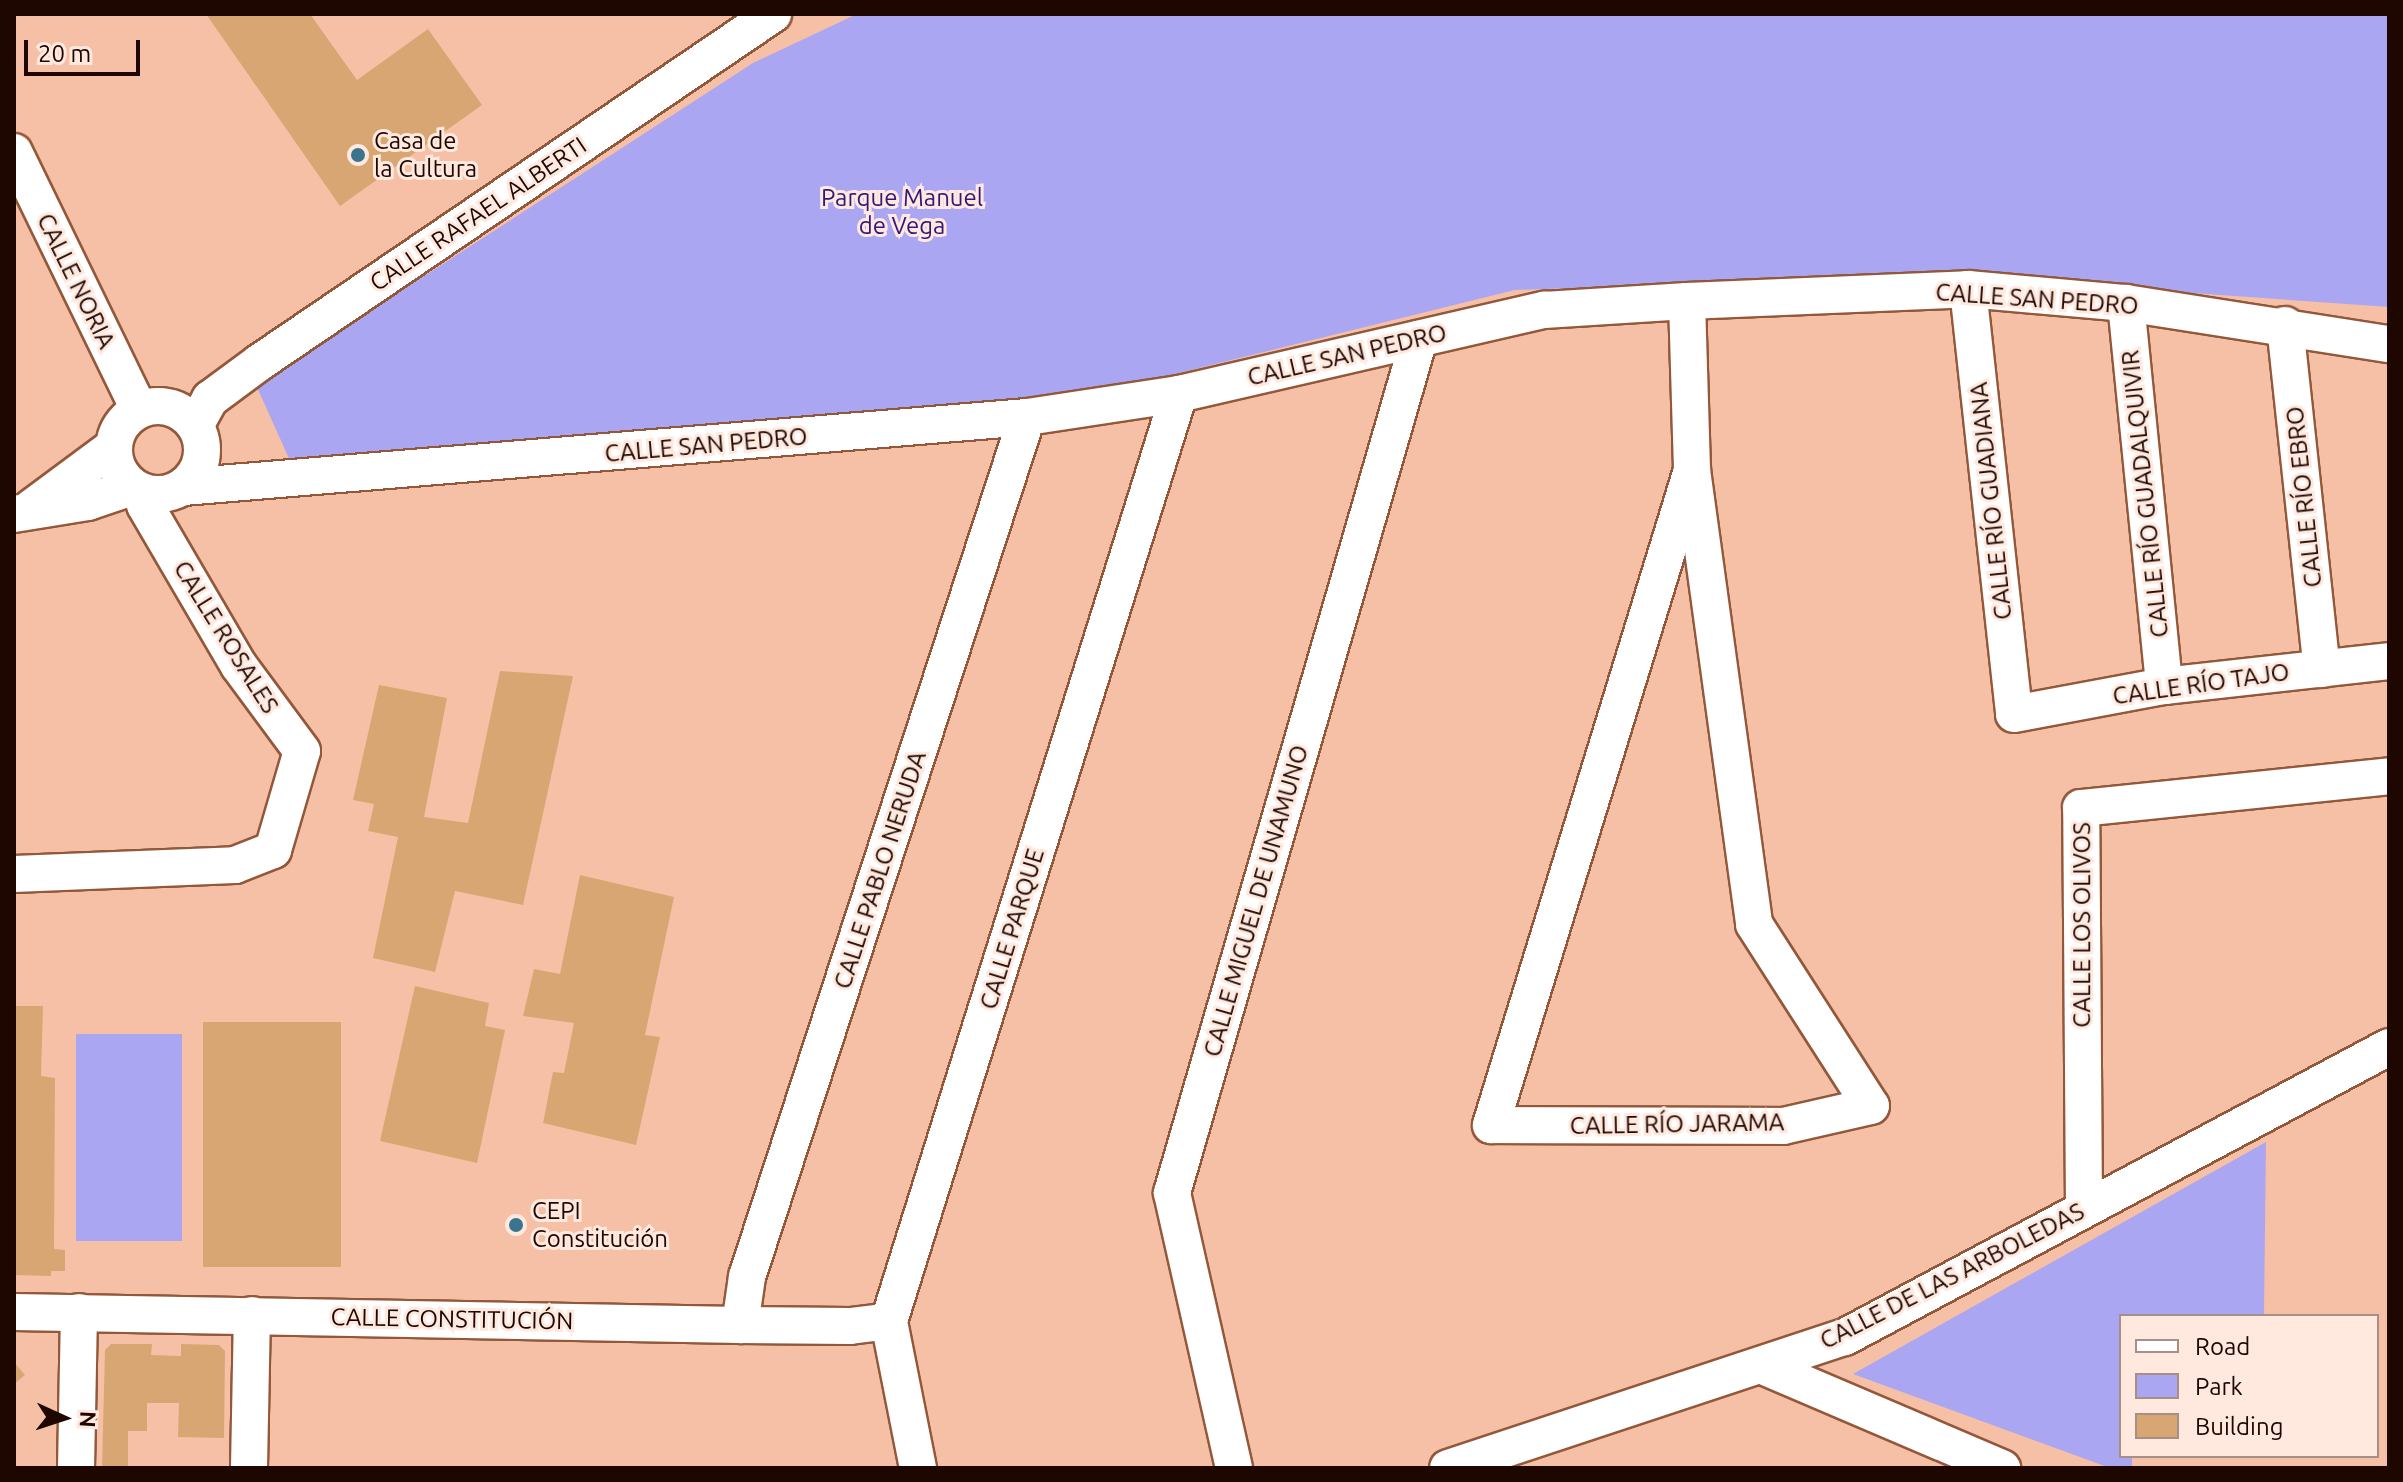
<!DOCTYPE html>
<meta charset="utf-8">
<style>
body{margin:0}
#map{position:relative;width:2403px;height:1482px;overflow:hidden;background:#f6c0a6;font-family:Ubuntu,sans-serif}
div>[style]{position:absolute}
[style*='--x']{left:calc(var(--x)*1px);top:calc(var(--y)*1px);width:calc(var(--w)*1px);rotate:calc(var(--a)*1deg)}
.green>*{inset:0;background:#aba6f2;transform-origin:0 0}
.building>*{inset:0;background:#d8a672;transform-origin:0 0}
.roads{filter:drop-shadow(2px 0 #93583a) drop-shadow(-2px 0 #93583a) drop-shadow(0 2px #93583a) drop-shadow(0 -2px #93583a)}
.street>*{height:36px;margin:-18px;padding:0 18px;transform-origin:18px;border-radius:18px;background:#fff}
.street>.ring{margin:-18px;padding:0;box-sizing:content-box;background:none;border:36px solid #fff;border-radius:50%}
.dots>*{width:22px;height:22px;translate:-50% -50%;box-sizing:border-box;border:4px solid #ffe9df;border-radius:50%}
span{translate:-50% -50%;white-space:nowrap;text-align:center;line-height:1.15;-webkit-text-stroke:6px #ffe9df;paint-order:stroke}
.poi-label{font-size:24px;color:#1d0700}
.left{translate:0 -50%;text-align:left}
.park-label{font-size:24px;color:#33187a}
.street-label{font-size:24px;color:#1d0700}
.frame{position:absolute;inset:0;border:16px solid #1d0700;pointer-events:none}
.legend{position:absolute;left:2119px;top:1314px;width:260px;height:144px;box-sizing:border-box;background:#ffe9df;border:2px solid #a58f86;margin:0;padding:10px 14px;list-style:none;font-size:24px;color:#1d0700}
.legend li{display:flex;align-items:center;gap:16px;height:40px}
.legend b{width:40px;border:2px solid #a58f86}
.north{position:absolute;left:24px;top:1378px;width:80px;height:80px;-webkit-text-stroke:6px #ffe9df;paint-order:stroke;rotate:93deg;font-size:22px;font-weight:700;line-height:32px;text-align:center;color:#1d0700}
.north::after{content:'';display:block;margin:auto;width:28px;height:36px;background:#1d0700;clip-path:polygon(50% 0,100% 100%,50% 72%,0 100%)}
.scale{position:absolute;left:24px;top:40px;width:116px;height:36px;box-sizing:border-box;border:4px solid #1d0700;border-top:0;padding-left:10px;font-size:24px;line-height:28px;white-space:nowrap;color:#1d0700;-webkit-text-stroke:6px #ffe9df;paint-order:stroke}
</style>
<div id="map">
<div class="green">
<i style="clip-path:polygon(857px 14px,2389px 14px,2389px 307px,1938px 275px,1515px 290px,1134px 384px,684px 437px,291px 463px,256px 385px,753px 63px)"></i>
<i style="left:76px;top:1034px;width:106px;height:207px"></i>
<i style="clip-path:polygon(2266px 1142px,2264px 1316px,2121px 1316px,2121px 1456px,2132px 1456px,2132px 1468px,2110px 1468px,1853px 1374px)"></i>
</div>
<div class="building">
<i style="clip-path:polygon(206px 14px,310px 14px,357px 80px,428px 29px,482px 105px,340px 206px)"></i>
<i style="clip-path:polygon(500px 671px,573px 676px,523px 905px,455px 891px,435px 972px,373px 958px,398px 837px,368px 831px,374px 804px,353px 800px,379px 685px,447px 698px,424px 817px,468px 823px)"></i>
<i style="clip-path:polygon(580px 875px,674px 897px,645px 1035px,660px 1037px,636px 1145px,543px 1123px,553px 1072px,564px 1073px,574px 1023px,523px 1016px,534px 969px,560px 974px)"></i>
<i style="clip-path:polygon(415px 986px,489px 1003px,485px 1026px,505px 1030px,477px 1163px,380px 1141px)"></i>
<i style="clip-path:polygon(14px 1006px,43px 1006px,41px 1076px,55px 1078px,54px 1249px,65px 1250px,65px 1271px,51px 1271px,51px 1276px,14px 1275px)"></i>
<i style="left:203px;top:1022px;width:138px;height:245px"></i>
<i style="clip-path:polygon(111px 1344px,152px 1344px,151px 1355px,181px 1356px,181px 1344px,219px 1345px,225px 1351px,224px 1438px,178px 1437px,179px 1403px,147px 1403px,147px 1431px,128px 1431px,128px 1468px,102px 1468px,105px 1350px)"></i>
<i style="left:14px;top:1362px;width:17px;height:106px;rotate:50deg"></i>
</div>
<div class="roads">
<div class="street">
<i style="--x:14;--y:152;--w:286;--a:64.1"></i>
<i style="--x:1968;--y:289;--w:427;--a:83.8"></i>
<i style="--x:2014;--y:714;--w:153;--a:-10.6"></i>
<i style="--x:2164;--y:686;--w:226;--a:-6.3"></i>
<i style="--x:1687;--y:301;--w:169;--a:88.3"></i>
<i style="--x:1692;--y:470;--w:458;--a:82.2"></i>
<i style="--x:1754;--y:924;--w:216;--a:57.3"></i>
<i style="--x:1871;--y:1106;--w:90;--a:167.2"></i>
<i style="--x:1783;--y:1126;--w:292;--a:-179.8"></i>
<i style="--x:1491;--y:1125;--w:685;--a:-72.94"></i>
<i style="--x:2126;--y:303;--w:385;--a:84.3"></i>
<i style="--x:2285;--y:325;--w:346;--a:83.9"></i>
<i class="ring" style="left:114px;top:406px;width:52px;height:52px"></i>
<i style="--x:195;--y:426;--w:31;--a:-61"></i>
<i style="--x:210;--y:399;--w:62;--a:-36.5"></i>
<i style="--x:260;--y:362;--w:620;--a:-34.15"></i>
<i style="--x:183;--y:487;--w:847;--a:-4.74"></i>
<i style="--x:1027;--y:417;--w:154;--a:-8.6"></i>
<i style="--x:1179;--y:394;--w:375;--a:-13"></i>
<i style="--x:1544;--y:310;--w:143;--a:-3.6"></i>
<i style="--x:1687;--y:301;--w:281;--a:-2.4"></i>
<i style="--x:1968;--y:289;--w:159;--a:5.1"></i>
<i style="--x:2126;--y:303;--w:266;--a:8.9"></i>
<i style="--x:31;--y:508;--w:102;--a:-36.6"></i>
<i style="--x:14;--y:514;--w:75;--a:-9.2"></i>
<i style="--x:88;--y:502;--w:46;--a:-18.8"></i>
<i style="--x:14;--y:874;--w:221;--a:-2.3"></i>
<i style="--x:235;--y:865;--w:41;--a:-21.5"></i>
<i style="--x:273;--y:850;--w:103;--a:-73.7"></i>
<i style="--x:302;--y:751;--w:106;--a:-126.5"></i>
<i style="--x:239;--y:666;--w:186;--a:-120.3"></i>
<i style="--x:145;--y:505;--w:12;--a:-99"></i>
<i style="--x:2084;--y:1208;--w:400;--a:-90.4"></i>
<i style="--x:2081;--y:808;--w:310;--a:-5.9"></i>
<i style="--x:14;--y:1312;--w:726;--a:1.03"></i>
<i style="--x:740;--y:1325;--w:110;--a:0.5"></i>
<i style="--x:850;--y:1326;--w:39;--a:-7"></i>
<i style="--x:740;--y:1325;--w:49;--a:-81.7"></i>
<i style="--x:747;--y:1277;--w:904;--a:-71.97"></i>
<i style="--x:1765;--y:1367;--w:258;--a:23.1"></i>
<i style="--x:76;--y:1468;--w:156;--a:-88.9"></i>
<i style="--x:249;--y:1468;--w:153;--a:-88.9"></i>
<i style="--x:918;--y:1468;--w:150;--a:-101.2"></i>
<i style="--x:889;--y:1321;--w:971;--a:-72.63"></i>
<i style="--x:1234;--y:1468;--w:282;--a:-102.7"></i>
<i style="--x:1172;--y:1193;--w:889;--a:-73.87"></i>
<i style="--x:1448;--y:1468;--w:418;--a:-18.3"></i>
<i style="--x:1845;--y:1337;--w:616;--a:-28.06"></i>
</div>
</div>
<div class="dots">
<i style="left:358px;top:155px;background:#3a758d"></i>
<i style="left:516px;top:1225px;background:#3a758d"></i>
</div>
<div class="poi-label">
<span class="left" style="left:374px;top:155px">Casa de<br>la Cultura</span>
<span class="left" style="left:532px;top:1225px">CEPI<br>Constitución</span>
</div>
<div class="park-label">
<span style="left:902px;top:212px">Parque Manuel<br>de Vega</span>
</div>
<div class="street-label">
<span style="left:478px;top:214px;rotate:-34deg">CALLE RAFAEL ALBERTI</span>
<span style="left:76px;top:281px;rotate:64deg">CALLE NORIA</span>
<span style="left:2037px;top:299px;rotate:4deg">CALLE SAN PEDRO</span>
<span style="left:1347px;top:355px;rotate:-13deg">CALLE SAN PEDRO</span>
<span style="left:706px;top:445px;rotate:-5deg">CALLE SAN PEDRO</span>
<span style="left:2145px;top:494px;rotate:-96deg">CALLE RÍO GUADALQUIVIR</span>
<span style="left:2304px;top:497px;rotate:-96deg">CALLE RÍO EBRO</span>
<span style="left:1991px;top:501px;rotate:-96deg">CALLE RÍO GUADIANA</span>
<span style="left:226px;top:637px;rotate:58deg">CALLE ROSALES</span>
<span style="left:2201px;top:684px;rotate:-8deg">CALLE RÍO TAJO</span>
<span style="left:880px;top:870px;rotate:-72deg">CALLE PABLO NERUDA</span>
<span style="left:1256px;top:901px;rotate:-74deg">CALLE MIGUEL DE UNAMUNO</span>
<span style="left:2082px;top:925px;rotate:-90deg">CALLE LOS OLIVOS</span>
<span style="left:1012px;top:929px;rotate:-73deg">CALLE PARQUE</span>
<span style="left:1677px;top:1124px;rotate:-1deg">CALLE RÍO JARAMA</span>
<span style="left:1952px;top:1276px;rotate:-27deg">CALLE DE LAS ARBOLEDAS</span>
<span style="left:452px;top:1319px;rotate:1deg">CALLE CONSTITUCIÓN</span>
</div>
<div class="frame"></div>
<ul class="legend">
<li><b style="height:10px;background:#fff"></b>Road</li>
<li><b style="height:22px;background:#aba6f2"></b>Park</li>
<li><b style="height:22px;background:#d8a672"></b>Building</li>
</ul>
<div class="north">N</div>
<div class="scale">20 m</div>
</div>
